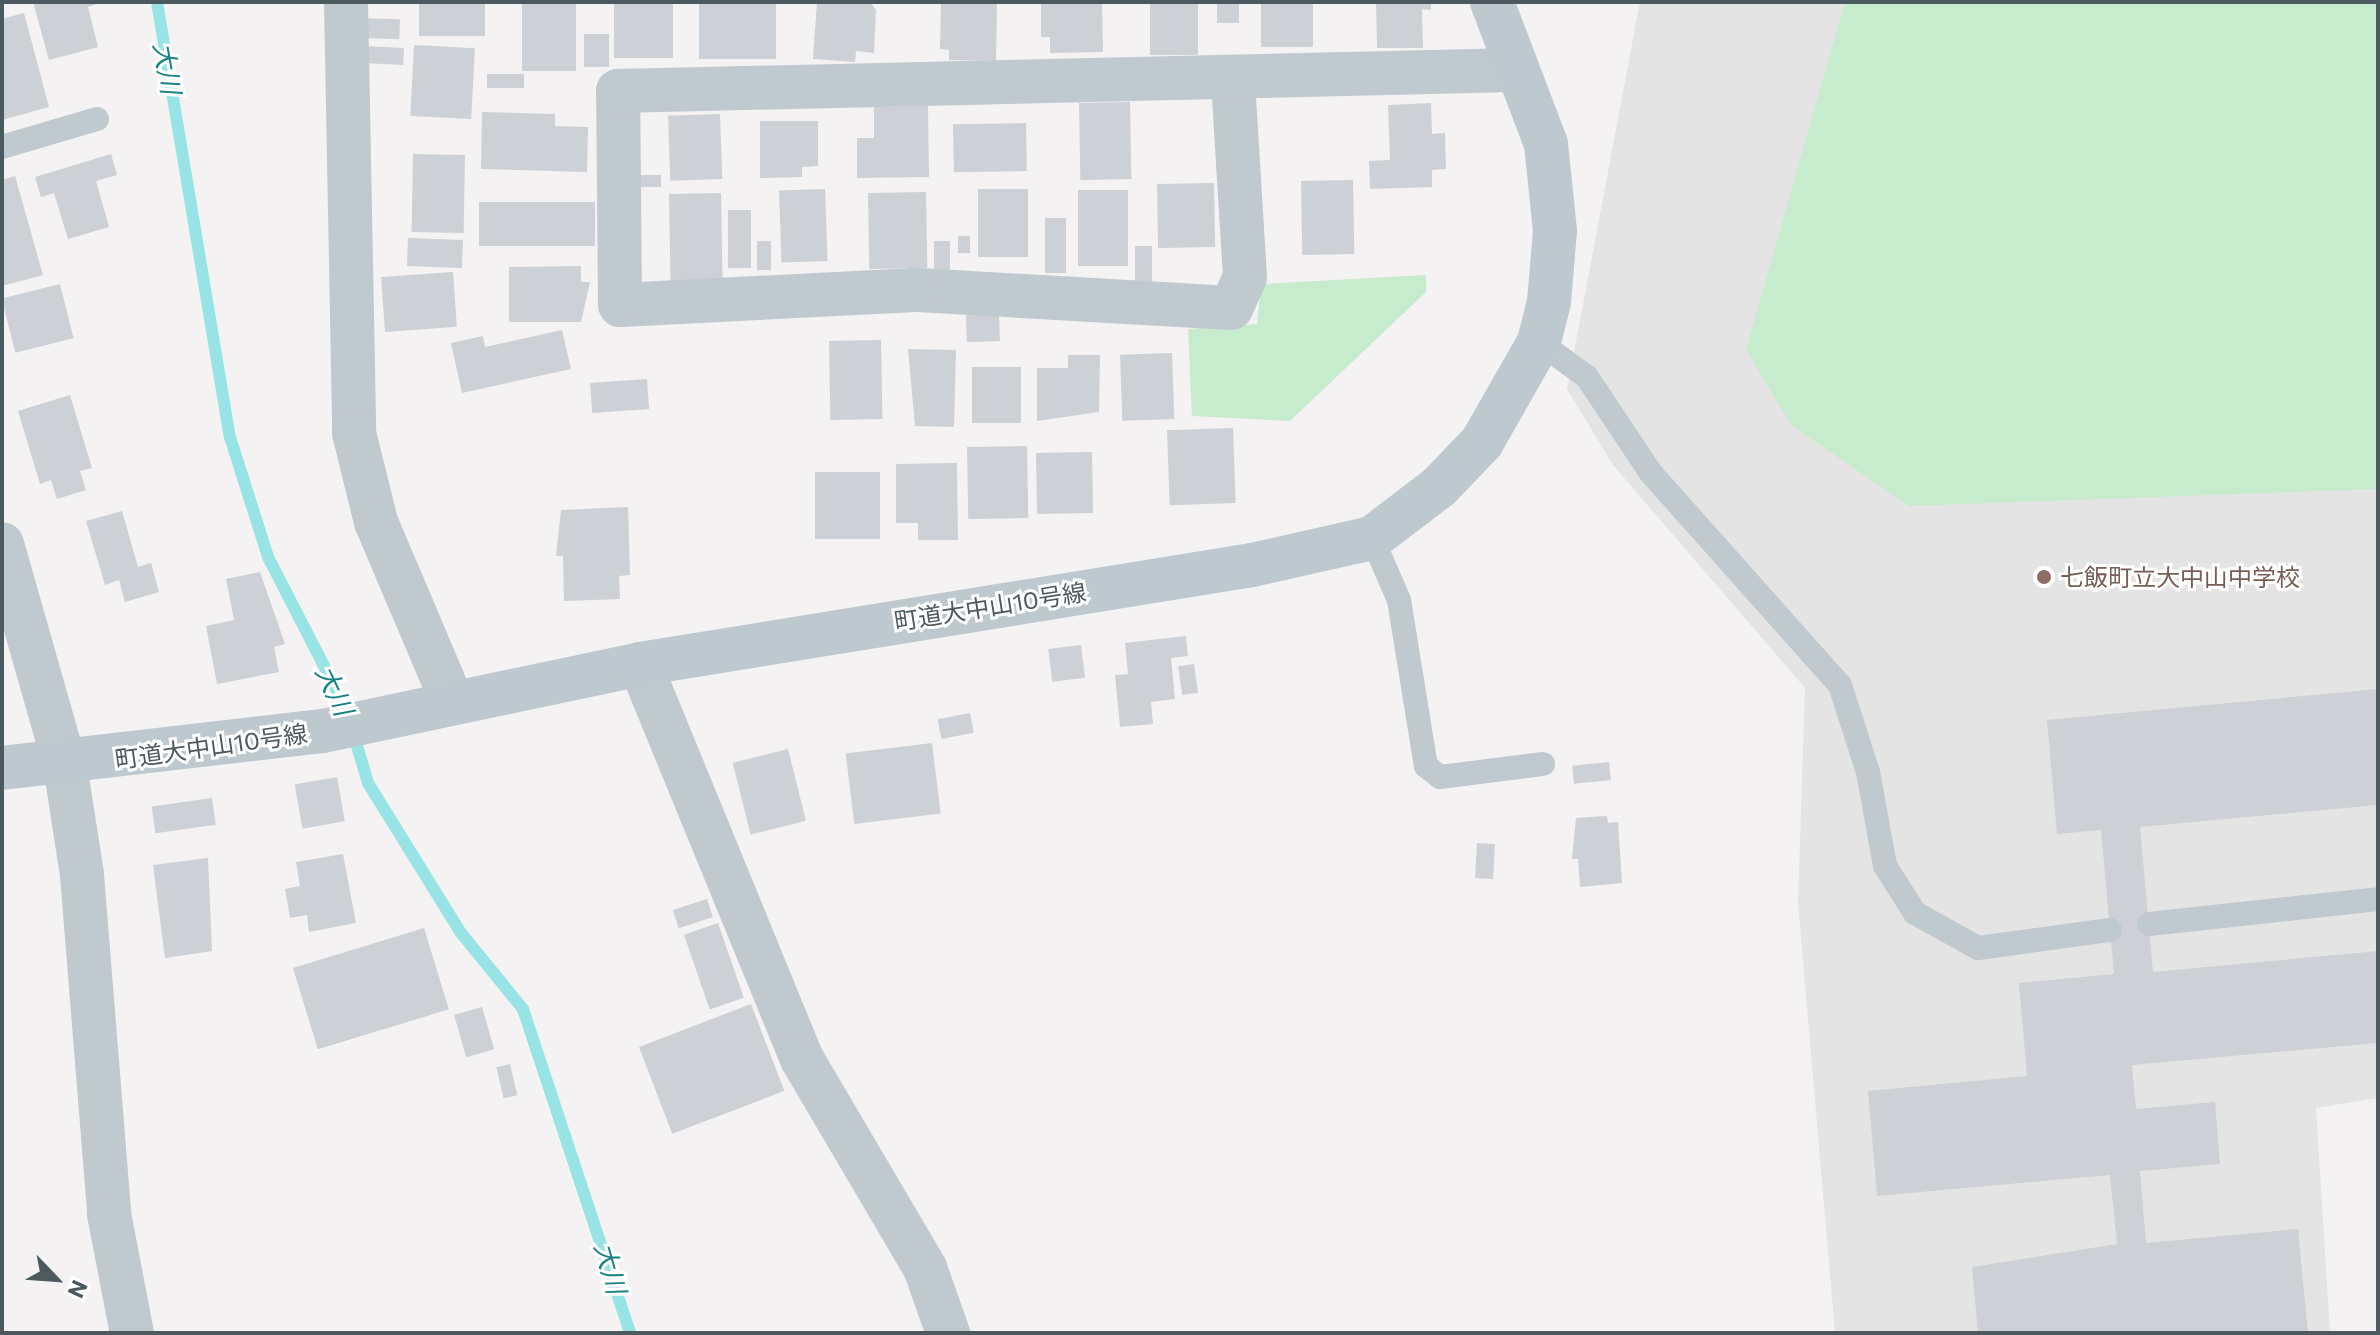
<!DOCTYPE html>
<meta charset="utf-8">
<style>
body{margin:0}
#map{position:relative;width:2380px;height:1335px;overflow:hidden;background:#f4f2f3;font-family:Commissioner,"Noto Sans JP",sans-serif}
div>[style]{position:absolute}
[style*='--x']{left:calc(var(--x)*1px);top:calc(var(--y)*1px);width:calc(var(--w)*1px);rotate:calc(var(--a)*1deg)}
.education>*{inset:0;background:#e5e4e4}
.green>*{inset:0;background:#c7eccd}
.stream>*{height:12px;margin:-6px;padding:0 6px;transform-origin:6px;border-radius:6px;background:#98e4e4}
.building>*{inset:0;background:#cdd0d4;transform-origin:0 0}
.lane>*{height:24px;margin:-12px;padding:0 12px;transform-origin:12px;border-radius:12px;background:#c0c9cd}
.street>*{height:44px;margin:-22px;padding:0 22px;transform-origin:22px;border-radius:22px;background:#c0c9cd}
.secondary>*{height:44px;margin:-22px;padding:0 22px;transform-origin:22px;border-radius:22px;background:#bdc9ce}
.dots>*{width:22px;height:22px;translate:-50% -50%;box-sizing:border-box;border:4px solid #fff;border-radius:50%}
span{translate:-50% -50%;white-space:nowrap;text-align:center;line-height:1.15;-webkit-text-stroke:6px #fff;paint-order:stroke}
.education-label{font-size:24px;color:#785e54}
.left{translate:0 -50%;text-align:left}
.street-label{font-size:24px;color:#4c595e}
.water-label{font-size:26px;color:#1a8384;font-style:italic}
.frame{position:absolute;inset:0;border:4px solid #4c595e;pointer-events:none}
.north{position:absolute;left:16px;top:1239px;width:80px;height:80px;-webkit-text-stroke:6px #fff;paint-order:stroke;rotate:115deg;font-size:22px;font-weight:700;line-height:32px;text-align:center;color:#4c595e}
.north::after{content:'';display:block;margin:auto;width:28px;height:36px;background:#4c595e;clip-path:polygon(50% 0,100% 100%,50% 72%,0 100%)}
</style>
<div id="map">
<div class="education">
<i style="clip-path:polygon(1640px 2px,2378px 2px,2378px 1098px,2316px 1108px,2330px 1333px,1835px 1333px,1798px 903px,1805px 688px,1613px 465px,1567px 389px)"></i>
</div>
<div class="green">
<i style="clip-path:polygon(1845px 2px,2378px 2px,2378px 489px,1909px 506px,1791px 425px,1746px 349px)"></i>
<i style="clip-path:polygon(1426px 275px,1426px 292px,1290px 421px,1192px 416px,1188px 329px,1257px 324px,1261px 284px)"></i>
</div>
<div class="stream">
<i style="--x:157;--y:2;--w:441;--a:80.5"></i>
<i style="--x:230;--y:437;--w:126;--a:72.4"></i>
<i style="--x:268;--y:557;--w:171;--a:62.8"></i>
<i style="--x:346;--y:709;--w:77;--a:73.4"></i>
<i style="--x:368;--y:783;--w:176;--a:58.2"></i>
<i style="--x:461;--y:933;--w:98;--a:50.8"></i>
<i style="--x:523;--y:1009;--w:341;--a:71.7"></i>
</div>
<div class="building">
<i style="clip-path:polygon(33px 2px,103px 2px,88px 7px,98px 47px,49px 60px)"></i>
<i style="left:419px;top:2px;width:66px;height:34px"></i>
<i style="left:522px;top:2px;width:54px;height:69px"></i>
<i style="left:614px;top:2px;width:59px;height:56px"></i>
<i style="left:699px;top:2px;width:77px;height:57px"></i>
<i style="clip-path:polygon(817px 2px,870px 2px,876px 10px,874px 53px,856px 51px,855px 62px,813px 59px)"></i>
<i style="clip-path:polygon(941px 2px,997px 2px,996px 61px,949px 60px,949px 50px,940px 49px)"></i>
<i style="clip-path:polygon(1041px 2px,1102px 2px,1103px 52px,1050px 53px,1050px 37px,1041px 37px)"></i>
<i style="left:1150px;top:2px;width:48px;height:53px"></i>
<i style="left:1217px;top:2px;width:22px;height:21px"></i>
<i style="left:1261px;top:2px;width:52px;height:45px"></i>
<i style="clip-path:polygon(1376px 2px,1431px 2px,1431px 10px,1422px 9px,1423px 48px,1377px 48px)"></i>
<i style="clip-path:polygon(24px 13px,49px 107px,2px 120px,2px 19px)"></i>
<i style="left:363px;top:18px;width:37px;height:20px;rotate:2deg"></i>
<i style="left:584px;top:34px;width:25px;height:33px"></i>
<i style="left:414px;top:45px;width:61px;height:71px;rotate:3deg"></i>
<i style="left:364px;top:46px;width:40px;height:17px;rotate:3deg"></i>
<i style="left:487px;top:74px;width:37px;height:14px"></i>
<i style="left:1130px;top:102px;width:77px;height:51px;rotate:89deg"></i>
<i style="clip-path:polygon(1431px 103px,1432px 134px,1445px 133px,1446px 169px,1432px 170px,1432px 187px,1370px 189px,1369px 161px,1390px 160px,1388px 105px)"></i>
<i style="clip-path:polygon(928px 106px,929px 177px,857px 178px,857px 138px,874px 138px,874px 107px)"></i>
<i style="clip-path:polygon(482px 112px,555px 114px,555px 126px,588px 127px,587px 172px,481px 169px)"></i>
<i style="left:720px;top:114px;width:65px;height:52px;rotate:88deg"></i>
<i style="clip-path:polygon(760px 121px,818px 121px,818px 166px,802px 167px,802px 177px,760px 178px)"></i>
<i style="left:1026px;top:123px;width:48px;height:73px;rotate:89deg"></i>
<i style="clip-path:polygon(111px 154px,117px 175px,96px 181px,109px 227px,68px 239px,54px 193px,41px 197px,35px 177px)"></i>
<i style="left:413px;top:154px;width:52px;height:78px;rotate:1deg"></i>
<i style="left:661px;top:175px;width:12px;height:22px;rotate:90deg"></i>
<i style="clip-path:polygon(15px 176px,43px 275px,2px 286px,2px 180px)"></i>
<i style="left:1353px;top:180px;width:74px;height:52px;rotate:89deg"></i>
<i style="left:1214px;top:183px;width:64px;height:57px;rotate:89deg"></i>
<i style="left:825px;top:189px;width:72px;height:46px;rotate:88deg"></i>
<i style="left:978px;top:189px;width:50px;height:68px"></i>
<i style="left:1078px;top:190px;width:50px;height:76px"></i>
<i style="left:926px;top:192px;width:76px;height:58px;rotate:89deg"></i>
<i style="left:721px;top:193px;width:88px;height:52px;rotate:89deg"></i>
<i style="left:595px;top:202px;width:44px;height:116px;rotate:90deg"></i>
<i style="left:728px;top:210px;width:23px;height:58px"></i>
<i style="left:1045px;top:218px;width:21px;height:55px"></i>
<i style="left:958px;top:236px;width:12px;height:17px"></i>
<i style="left:408px;top:238px;width:55px;height:28px;rotate:2deg"></i>
<i style="left:757px;top:241px;width:14px;height:29px"></i>
<i style="left:934px;top:241px;width:16px;height:32px"></i>
<i style="left:1135px;top:246px;width:17px;height:36px"></i>
<i style="clip-path:polygon(581px 266px,581px 282px,590px 282px,581px 322px,509px 322px,509px 267px)"></i>
<i style="left:453px;top:272px;width:55px;height:72px;rotate:86deg"></i>
<i style="left:60px;top:284px;width:56px;height:60px;rotate:76deg"></i>
<i style="left:999px;top:314px;width:27px;height:33px;rotate:88deg"></i>
<i style="clip-path:polygon(562px 330px,571px 369px,462px 393px,451px 343px,483px 336px,485px 347px)"></i>
<i style="left:881px;top:340px;width:79px;height:52px;rotate:89deg"></i>
<i style="clip-path:polygon(908px 349px,956px 350px,954px 427px,915px 426px)"></i>
<i style="left:1172px;top:353px;width:66px;height:52px;rotate:88deg"></i>
<i style="clip-path:polygon(1068px 355px,1100px 355px,1099px 412px,1037px 421px,1037px 368px,1068px 368px)"></i>
<i style="left:1021px;top:367px;width:56px;height:49px;rotate:90deg"></i>
<i style="left:647px;top:379px;width:30px;height:57px;rotate:86deg"></i>
<i style="clip-path:polygon(70px 395px,92px 468px,80px 471px,86px 490px,57px 499px,51px 480px,40px 484px,18px 411px)"></i>
<i style="left:1233px;top:428px;width:75px;height:66px;rotate:88deg"></i>
<i style="left:1027px;top:446px;width:72px;height:60px;rotate:89deg"></i>
<i style="left:1092px;top:452px;width:61px;height:56px;rotate:89deg"></i>
<i style="clip-path:polygon(957px 463px,958px 540px,918px 540px,918px 523px,896px 523px,896px 464px)"></i>
<i style="left:815px;top:472px;width:65px;height:67px"></i>
<i style="clip-path:polygon(628px 507px,630px 575px,619px 576px,620px 599px,564px 601px,563px 556px,556px 556px,561px 510px)"></i>
<i style="clip-path:polygon(122px 511px,138px 567px,151px 563px,159px 592px,125px 602px,119px 580px,105px 585px,86px 521px)"></i>
<i style="clip-path:polygon(260px 572px,285px 644px,274px 647px,279px 672px,217px 684px,206px 626px,234px 620px,226px 579px)"></i>
<i style="clip-path:polygon(1186px 636px,1188px 656px,1171px 658px,1175px 699px,1151px 702px,1153px 724px,1120px 727px,1115px 675px,1128px 674px,1125px 643px)"></i>
<i style="left:1081px;top:645px;width:33px;height:33px;rotate:83deg"></i>
<i style="left:1194px;top:664px;width:29px;height:16px;rotate:82deg"></i>
<i style="clip-path:polygon(2378px 689px,2378px 805px,2140px 827px,2153px 972px,2378px 951px,2378px 1043px,2132px 1065px,2136px 1109px,2215px 1102px,2220px 1164px,2140px 1171px,2146px 1243px,2298px 1229px,2308px 1333px,1978px 1333px,1972px 1267px,2117px 1244px,2110px 1175px,1877px 1196px,1868px 1091px,2027px 1076px,2019px 983px,2114px 974px,2101px 830px,2057px 834px,2047px 720px)"></i>
<i style="left:970px;top:713px;width:20px;height:33px;rotate:79deg"></i>
<i style="left:932px;top:743px;width:71px;height:87px;rotate:83deg"></i>
<i style="left:788px;top:749px;width:74px;height:57px;rotate:76deg"></i>
<i style="left:1609px;top:762px;width:18px;height:37px;rotate:84deg"></i>
<i style="left:337px;top:777px;width:45px;height:43px;rotate:80deg"></i>
<i style="left:212px;top:798px;width:27px;height:61px;rotate:82deg"></i>
<i style="clip-path:polygon(1607px 816px,1608px 823px,1618px 822px,1622px 883px,1580px 887px,1578px 859px,1572px 859px,1576px 818px)"></i>
<i style="left:1477px;top:843px;width:18px;height:35px;rotate:3deg"></i>
<i style="clip-path:polygon(343px 854px,356px 923px,309px 932px,307px 915px,290px 918px,285px 889px,300px 886px,296px 862px)"></i>
<i style="clip-path:polygon(208px 858px,212px 951px,165px 958px,153px 865px)"></i>
<i style="left:707px;top:899px;width:19px;height:36px;rotate:72deg"></i>
<i style="left:718px;top:923px;width:79px;height:36px;rotate:71deg"></i>
<i style="left:424px;top:928px;width:85px;height:137px;rotate:73deg"></i>
<i style="left:751px;top:1004px;width:93px;height:120px;rotate:69deg"></i>
<i style="left:482px;top:1007px;width:44px;height:29px;rotate:74deg"></i>
<i style="left:510px;top:1064px;width:32px;height:14px;rotate:77deg"></i>
</div>
<div class="lane">
<i style="--x:2;--y:147;--w:99;--a:-16.4"></i>
<i style="--x:1539;--y:342;--w:59;--a:36.1"></i>
<i style="--x:1587;--y:377;--w:114;--a:56.4"></i>
<i style="--x:1650;--y:472;--w:285;--a:48.3"></i>
<i style="--x:1840;--y:685;--w:91;--a:72.2"></i>
<i style="--x:1868;--y:772;--w:96;--a:79.7"></i>
<i style="--x:1885;--y:866;--w:56;--a:57.4"></i>
<i style="--x:1915;--y:913;--w:72;--a:29.1"></i>
<i style="--x:1978;--y:948;--w:133;--a:-7.8"></i>
<i style="--x:1372;--y:538;--w:68;--a:66.5"></i>
<i style="--x:1399;--y:600;--w:168;--a:80.8"></i>
<i style="--x:1426;--y:766;--w:18;--a:38"></i>
<i style="--x:1440;--y:777;--w:104;--a:-7.2"></i>
<i style="--x:2149;--y:924;--w:230;--a:-6.2"></i>
</div>
<div class="street">
<i style="--x:346;--y:2;--w:431;--a:88.9"></i>
<i style="--x:354;--y:433;--w:92;--a:76.1"></i>
<i style="--x:376;--y:522;--w:197;--a:67"></i>
<i style="--x:1233;--y:81;--w:196;--a:86.5"></i>
<i style="--x:1245;--y:277;--w:34;--a:114"></i>
<i style="--x:1231;--y:308;--w:317;--a:-176.7"></i>
<i style="--x:915;--y:290;--w:295;--a:177.1"></i>
<i style="--x:620;--y:305;--w:214;--a:-90.5"></i>
<i style="--x:618;--y:91;--w:898;--a:-1.34"></i>
<i style="--x:2;--y:544;--w:230;--a:74.1"></i>
<i style="--x:65;--y:765;--w:111;--a:81.2"></i>
<i style="--x:82;--y:875;--w:340;--a:85.4"></i>
<i style="--x:109;--y:1214;--w:121;--a:79.1"></i>
<i style="--x:640;--y:664;--w:427;--a:67.7"></i>
<i style="--x:802;--y:1059;--w:243;--a:59.5"></i>
<i style="--x:925;--y:1268;--w:69;--a:70.5"></i>
</div>
<div class="secondary">
<i style="--x:2;--y:768;--w:323;--a:-6.6"></i>
<i style="--x:323;--y:731;--w:324;--a:-11.9"></i>
<i style="--x:640;--y:664;--w:620;--a:-9.19"></i>
<i style="--x:1252;--y:565;--w:123;--a:-12.7"></i>
<i style="--x:1372;--y:538;--w:84;--a:-37.3"></i>
<i style="--x:1439;--y:487;--w:62;--a:-46.3"></i>
<i style="--x:1482;--y:442;--w:115;--a:-60.3"></i>
<i style="--x:1539;--y:342;--w:41;--a:-76"></i>
<i style="--x:1549;--y:302;--w:71;--a:-85.2"></i>
<i style="--x:1555;--y:231;--w:87;--a:-95.9"></i>
<i style="--x:1546;--y:144;--w:152;--a:-110.8"></i>
</div>
<div class="dots">
<i style="left:2044px;top:577px;background:#8d6e63"></i>
</div>
<div class="education-label">
<span class="left" style="left:2060px;top:577px">七飯町立大中山中学校</span>
</div>
<div class="street-label">
<span style="left:990px;top:606px;rotate:-9deg">町道大中山10号線</span>
<span style="left:211px;top:746px;rotate:-8deg">町道大中山10号線</span>
</div>
<div class="water-label">
<span style="left:168px;top:68px;rotate:80deg">大川</span>
<span style="left:335px;top:690px;rotate:65deg">大川</span>
<span style="left:611px;top:1268px;rotate:74deg">大川</span>
</div>
<div class="frame"></div>
<div class="north">N</div>
</div>
